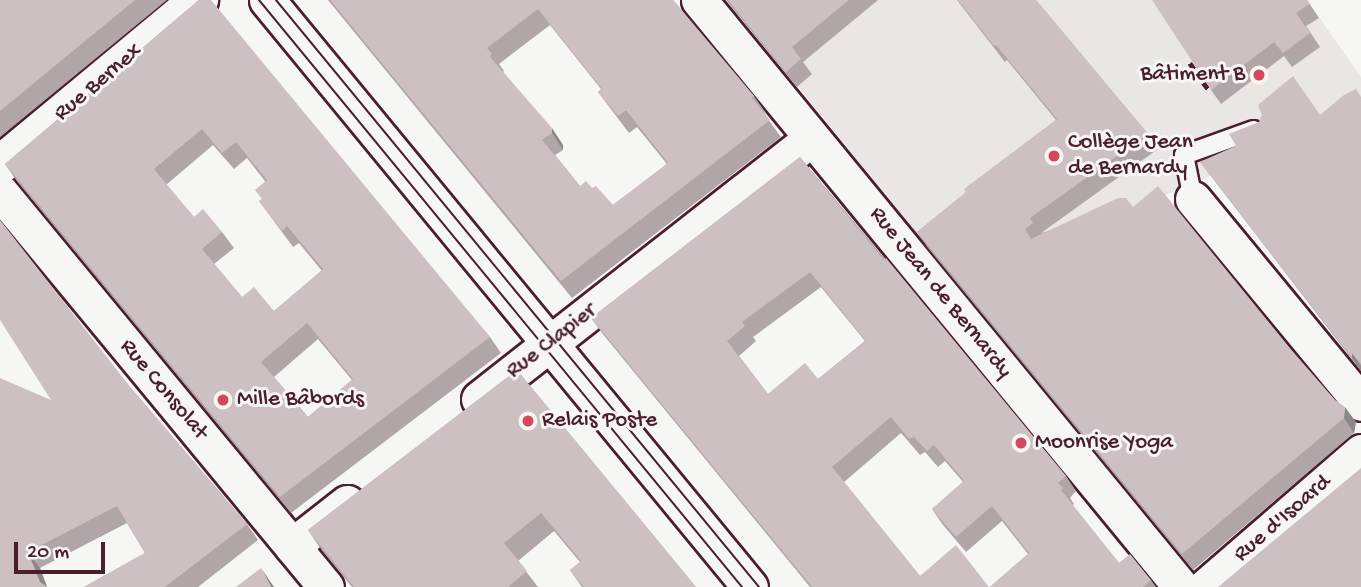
<!DOCTYPE html>
<meta charset="utf-8">
<style>
body{margin:0}
#map{position:relative;width:1361px;height:587px;overflow:hidden;background:#f6f6f2;font-family:"Gochi Hand",sans-serif}
div>[style]{position:absolute}
[style*='--x']{left:calc(var(--x)*1px);top:calc(var(--y)*1px);width:calc(var(--w)*1px);rotate:calc(var(--a)*1deg)}
.built>*{inset:0;background:#e9e6e3}
.path>*{height:4.5px;margin-top:-2.25px;transform-origin:0;background:repeating-linear-gradient(90deg,#4a1f2b 0 7px,transparent 0 12px)}
.roads{filter:drop-shadow(2px 0 #4a1f2b) drop-shadow(-2px 0 #4a1f2b) drop-shadow(0 2px #4a1f2b) drop-shadow(0 -2px #4a1f2b)}
.lane>*{height:18px;margin:-9px;padding:0 9px;transform-origin:9px;border-radius:9px;background:#f6f6f2}
.street>*{height:35px;margin:-17.5px;padding:0 17.5px;transform-origin:17.5px;border-radius:17.5px;background:#f6f6f2}
.secondary>*{height:38px;margin:-19px;padding:0 19px;transform-origin:19px;border-radius:19px;background:#f6f6f2}
.tram>*{height:2px;margin:-1px;padding:0 1px;transform-origin:1px;border-radius:1px;background:#4a1f2b}
.wall>*{inset:0;background:#afa6a5}
.shaded-wall>*{inset:0;background:#8f8786}
.building>*{inset:0;background:#ccc1c0}
.dots>*{width:19px;height:19px;translate:-50% -50%;box-sizing:border-box;border:4px solid #f6f6f2;border-radius:50%}
span{translate:-50% -50%;white-space:nowrap;text-align:center;line-height:1.15;-webkit-text-stroke:6px #f6f6f2;paint-order:stroke}
.poi-label{font-size:23px;color:#4a1f2b}
.right{translate:-100% -50%;text-align:right}
.left{translate:0 -50%;text-align:left}
.street-label{font-size:23px;color:#4a1f2b}
.scale{position:absolute;left:14px;top:542px;width:91px;height:32px;box-sizing:border-box;border:4px solid #4a1f2b;border-top:0;padding-left:9px;font-size:21px;line-height:24px;white-space:nowrap;color:#4a1f2b;-webkit-text-stroke:5px #f6f6f2;paint-order:stroke}
</style>
<div id="map">
<div class="built">
<i style="clip-path:polygon(786px 0,1307px 0,1361px 77px,1361px 106px,1208px 177px,1060px 240px,978px 309px,751px 29px)"></i>
</div>
<div class="path">
<i style="--x:1190;--y:63;--w:35;--a:55"></i>
</div>
<div class="roads">
<div class="lane">
<i style="--x:1193;--y:199;--w:45;--a:-101.6"></i>
<i style="--x:1184;--y:155;--w:74;--a:-19.7"></i>
</div>
<div class="street">
<i style="--x:267;--y:0;--w:760;--a:50.55"></i>
<i style="--x:699;--y:0;--w:760;--a:50.61"></i>
<i style="--x:0;--y:192;--w:512;--a:50.47"></i>
<i style="--x:1193;--y:199;--w:264;--a:50.5"></i>
<i style="--x:479;--y:399;--w:423;--a:-38.1"></i>
<i style="--x:292;--y:546;--w:70;--a:-38"></i>
<i style="--x:1205;--y:587;--w:206;--a:-40.9"></i>
</div>
<div class="secondary">
<i style="--x:0;--y:165;--w:259;--a:-39.7"></i>
</div>
</div>
<div class="tram">
<i style="--x:259;--y:0;--w:760;--a:50.55"></i>
<i style="--x:276;--y:0;--w:760;--a:50.55"></i>
</div>
<div class="wall">
<i style="clip-path:polygon(0 0,167px 0,0 137px)"></i>
<i style="clip-path:polygon(evenodd,199px 0,490px 337px,501px 353px,291px 513px,16px 180px,5px 164px,199px 0,213px 145px,234px 169px,247px 158px,265px 181px,262px 199px,259px 201px,293px 247px,299px 243px,322px 271px,274px 311px,242px 297px,214px 264px,234px 248px,222px 232px,194px 217px,166px 185px,213px 145px,199px 0,318px 339px,352px 380px,308px 417px,274px 377px,318px 339px)"></i>
<i style="clip-path:polygon(evenodd,328px 0,673px 0,754px 96px,766px 113px,764px 114px,781px 137px,572px 298px,328px 0,550px 25px,601px 89px,598px 92px,629px 133px,637px 127px,667px 164px,613px 205px,592px 188px,580px 186px,555px 155px,563px 150px,563px 145px,503px 72px,504px 71px,499px 64px,550px 25px)"></i>
<i style="clip-path:polygon(726px 0,878px 0,803px 62px,812px 74px,797px 87px)"></i>
<i style="clip-path:polygon(957px 0,1036px 0,1148px 134px,1158px 149px,1041px 233px,1133px 207px,1293px 352px,1335px 400px,1356px 422px,1354px 433px,1193px 570px,928px 248px,917px 232px,1056px 120px,1007px 60px,1005px 62px)"></i>
<i style="clip-path:polygon(1307px 0,1319px 18px,1306px 26px,1320px 47px,1292px 67px,1284px 56px,1221px 104px,1211px 90px)"></i>
<i style="clip-path:polygon(1361px 97px,1361px 371px,1200px 162px,1236px 146px,1259px 122px,1262px 115px,1320px 115px)"></i>
<i style="clip-path:polygon(evenodd,800px 157px,1066px 476px,1076px 491px,1070px 498px,1074px 504px,1072px 505px,1119px 563px,1151px 580px,1156px 587px,990px 587px,1028px 554px,1002px 521px,966px 552px,943px 525px,932px 509px,963px 482px,945px 461px,938px 467px,925px 452px,920px 455px,901px 433px,844px 482px,920px 576px,989px 587px,810px 587px,602px 333px,591px 318px,800px 157px,821px 287px,865px 341px,818px 379px,768px 394px,739px 356px,756px 341px,753px 337px,821px 287px)"></i>
<i style="clip-path:polygon(517px 370px,696px 587px,582px 587px,570px 570px,580px 562px,554px 531px,518px 561px,538px 587px,352px 587px,321px 549px,308px 530px)"></i>
<i style="clip-path:polygon(131px 388px,247px 524px,258px 540px,198px 587px,84px 587px,145px 553px,127px 523px,40px 568px,47px 587px,0 587px,51px 400px)"></i>
</div>
<div class="shaded-wall">
<i style="clip-path:polygon(552px 128px,563px 145px,563px 150px,552px 133px)"></i>
<i style="clip-path:polygon(1352px 353px,1361px 366px,1361px 371px,1352px 358px)"></i>
<i style="clip-path:polygon(1345px 407px,1356px 422px,1354px 433px,1344px 418px)"></i>
<i style="clip-path:polygon(28px 552px,40px 568px,47px 587px,40px 582px)"></i>
<i style="clip-path:polygon(261px 568px,274px 587px,271px 587px)"></i>
</div>
<div class="building">
<i style="clip-path:polygon(0 0,135px 0,0 111px)"></i>
<i style="clip-path:polygon(evenodd,199px 0,211px 0,490px 337px,280px 497px,5px 164px,199px 0,202px 129px,222px 153px,236px 142px,267px 180px,255px 190px,262px 199px,259px 201px,282px 231px,287px 226px,323px 269px,274px 311px,254px 287px,242px 297px,202px 249px,222px 232px,203px 209px,194px 217px,154px 169px,202px 129px,199px 0,307px 323px,353px 379px,308px 417px,261px 362px,307px 323px)"></i>
<i style="clip-path:polygon(evenodd,330px 0,673px 0,754px 96px,752px 98px,770px 120px,561px 281px,330px 0,538px 9px,602px 89px,598px 92px,618px 116px,626px 110px,668px 163px,613px 205px,596px 186px,592px 188px,586px 181px,580px 186px,542px 140px,552px 133px,552px 128px,490px 57px,492px 54px,487px 48px,538px 9px)"></i>
<i style="clip-path:polygon(728px 0,849px 0,792px 47px,801px 59px,786px 72px)"></i>
<i style="clip-path:polygon(958px 0,1036px 0,1148px 134px,1030px 218px,1033px 223px,1025px 229px,1031px 239px,1118px 198px,1126px 198px,1133px 207px,1158px 186px,1293px 352px,1335px 400px,1345px 407px,1344px 418px,1182px 554px,917px 232px,966px 192px,964px 189px,1057px 119px,996px 45px,994px 46px)"></i>
<i style="clip-path:polygon(1152px 0,1307px 0,1310px 4px,1296px 13px,1310px 33px,1283px 53px,1274px 42px,1211px 90px)"></i>
<i style="clip-path:polygon(1293px 76px,1320px 115px,1344px 95px,1356px 89px,1361px 97px,1361px 364px,1352px 353px,1352px 358px,1200px 162px,1236px 146px,1229px 134px,1259px 122px,1262px 115px,1258px 105px)"></i>
<i style="clip-path:polygon(evenodd,800px 157px,884px 260px,886px 258px,1066px 476px,1058px 483px,1063px 488px,1061px 490px,1119px 563px,1130px 554px,1151px 580px,1143px 587px,990px 587px,1029px 553px,992px 506px,956px 537px,932px 509px,964px 481px,934px 445px,927px 451px,914px 437px,909px 439px,891px 417px,832px 467px,920px 576px,956px 545px,989px 587px,812px 587px,591px 318px,800px 157px,810px 272px,866px 341px,818px 379px,805px 363px,768px 394px,727px 341px,745px 326px,742px 322px,810px 272px)"></i>
<i style="clip-path:polygon(0 220px,131px 388px,247px 524px,165px 587px,84px 587px,145px 553px,117px 506px,28px 552px,40px 582px,47px 587px,0 587px,0 378px,51px 400px,0 320px)"></i>
<i style="clip-path:polygon(517px 370px,696px 587px,584px 587px,570px 570px,581px 561px,541px 513px,504px 543px,527px 571px,508px 587px,354px 587px,308px 530px)"></i>
<i style="clip-path:polygon(1361px 468px,1361px 587px,1218px 587px)"></i>
<i style="clip-path:polygon(261px 568px,271px 587px,236px 587px)"></i>
</div>
<div class="dots">
<i style="left:1259px;top:75px;background:#d1495b"></i>
<i style="left:1054px;top:156px;background:#d1495b"></i>
<i style="left:223px;top:400px;background:#d1495b"></i>
<i style="left:528px;top:421px;background:#d1495b"></i>
<i style="left:1021px;top:443px;background:#d1495b"></i>
</div>
<div class="poi-label">
<span class="right" style="left:1245px;top:75px">Bâtiment B</span>
<span class="left" style="left:1068px;top:156px">Collège Jean<br>de Bernardy</span>
<span class="left" style="left:237px;top:400px">Mille Bâbords</span>
<span class="left" style="left:542px;top:421px">Relais Poste</span>
<span class="left" style="left:1035px;top:443px">Moonrise Yoga</span>
</div>
<div class="street-label">
<span style="left:99px;top:83px;rotate:-40deg">Rue Bernex</span>
<span style="left:940px;top:293px;rotate:51deg">Rue Jean de Bernardy</span>
<span style="left:552px;top:342px;rotate:-38deg">Rue Clapier</span>
<span style="left:163px;top:390px;rotate:50deg">Rue Consolat</span>
<span style="left:1283px;top:519px;rotate:-41deg">Rue d'Isoard</span>
</div>
<div class="scale">20 m</div>
</div>
